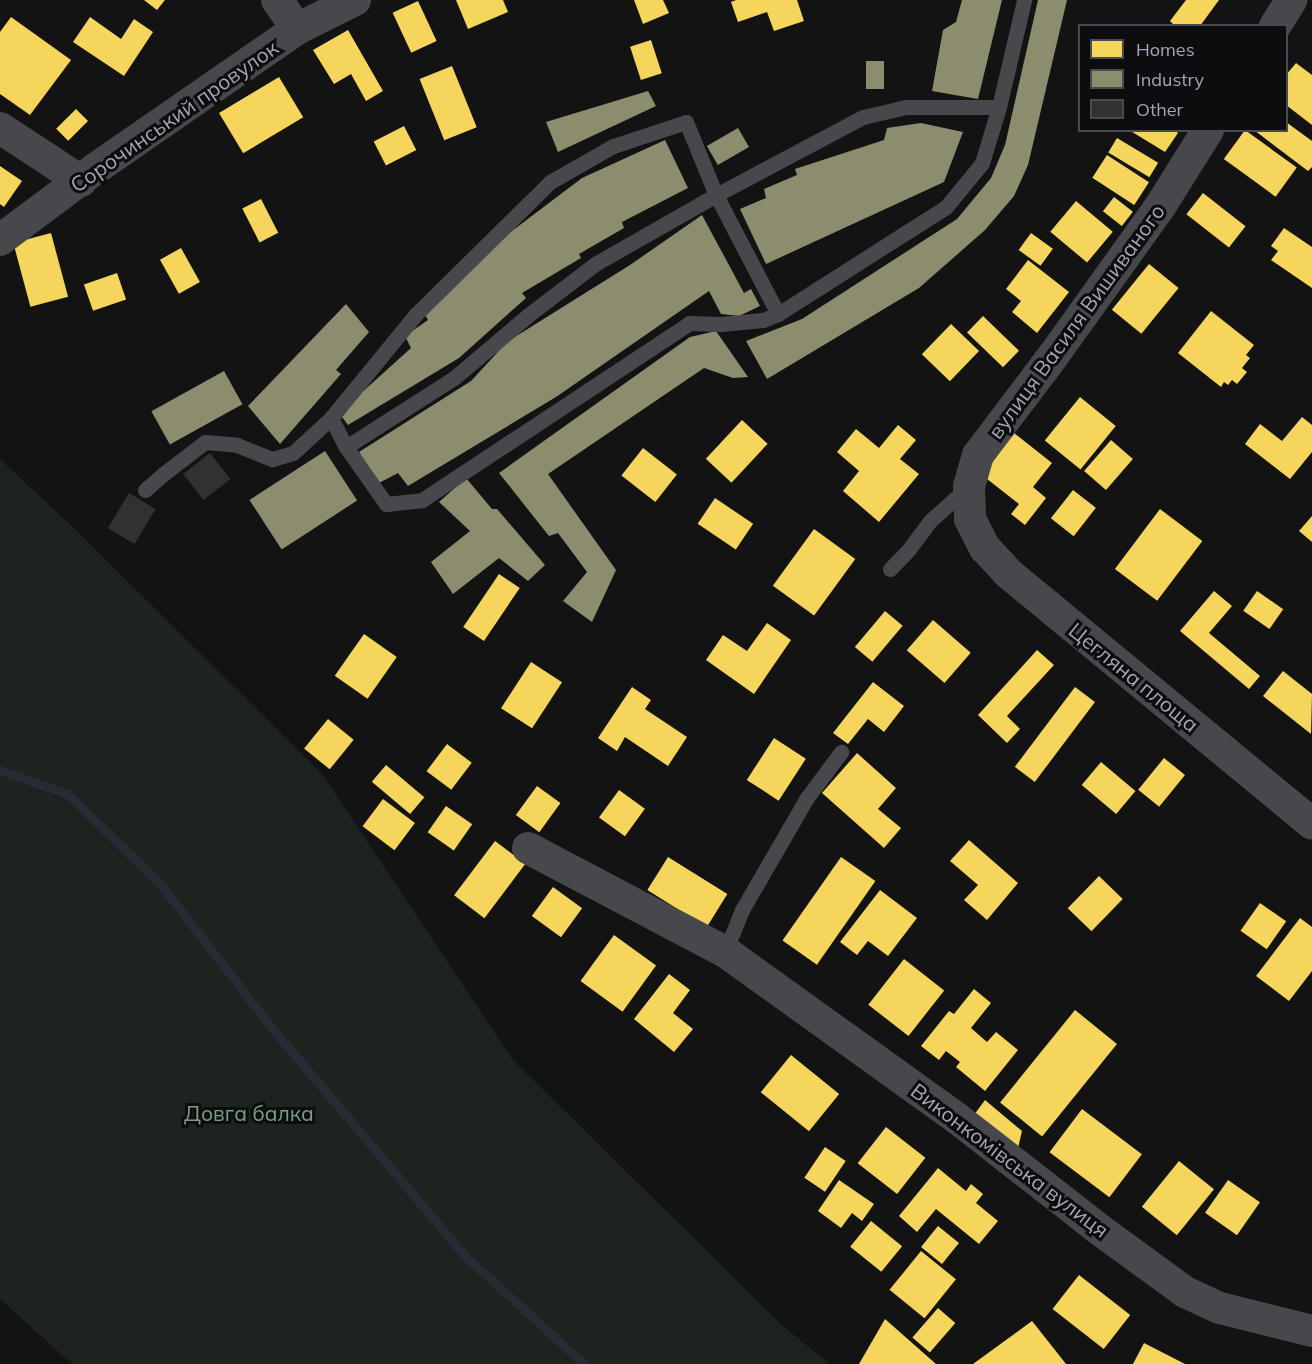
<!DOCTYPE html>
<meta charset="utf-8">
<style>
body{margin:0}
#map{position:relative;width:1312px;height:1364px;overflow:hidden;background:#131313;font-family:Mulish,sans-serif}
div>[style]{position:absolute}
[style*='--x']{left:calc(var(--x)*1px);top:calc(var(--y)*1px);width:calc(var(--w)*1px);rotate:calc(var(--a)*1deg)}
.green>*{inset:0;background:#1d231e}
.homes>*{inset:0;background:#f6d55c;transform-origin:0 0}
.industry>*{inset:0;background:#8c8c6e;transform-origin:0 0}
.stream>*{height:9px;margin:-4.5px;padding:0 4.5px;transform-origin:4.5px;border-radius:4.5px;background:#262c34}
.building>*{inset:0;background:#313132;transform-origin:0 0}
.service>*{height:15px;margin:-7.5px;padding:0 7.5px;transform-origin:7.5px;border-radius:7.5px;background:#47484c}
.minor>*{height:32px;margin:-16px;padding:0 16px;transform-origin:16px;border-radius:16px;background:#47484c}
span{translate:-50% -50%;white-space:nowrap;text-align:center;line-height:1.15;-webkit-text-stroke:6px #0d0d0f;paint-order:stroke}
.street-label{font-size:21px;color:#a3a6b4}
.park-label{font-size:21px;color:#79a080}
.legend{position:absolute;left:1078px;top:24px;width:210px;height:108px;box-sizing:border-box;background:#0d0d0f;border:2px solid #494a51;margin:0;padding:8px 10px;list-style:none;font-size:18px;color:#a3a6b4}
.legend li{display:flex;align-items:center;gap:12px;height:30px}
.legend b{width:30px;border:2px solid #494a51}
</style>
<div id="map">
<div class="green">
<i style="clip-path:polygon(0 459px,78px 532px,322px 774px,512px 1059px,785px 1328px,830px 1364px,72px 1364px,0 1299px)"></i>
</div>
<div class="homes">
<i style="clip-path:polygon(144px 0,165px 0,157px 10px)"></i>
<i style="clip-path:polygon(456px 0,503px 0,508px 12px,468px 29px)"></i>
<i style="clip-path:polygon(634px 0,663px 0,669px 13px,643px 24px)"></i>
<i style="clip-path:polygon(736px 0,797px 0,804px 21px,774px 31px,767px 12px,738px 22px,731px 2px)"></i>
<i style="clip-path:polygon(1186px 0,1219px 0,1200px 26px,1175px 26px,1170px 21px)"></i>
<i style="left:418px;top:1px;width:44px;height:28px;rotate:65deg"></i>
<i style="clip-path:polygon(11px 17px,71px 60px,30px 115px,0 94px,0 32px)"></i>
<i style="clip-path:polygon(90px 17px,121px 39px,134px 19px,153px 32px,124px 76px,73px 42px)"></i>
<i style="clip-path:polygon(348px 30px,383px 91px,366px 101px,351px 74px,334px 84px,313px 50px)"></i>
<i style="left:651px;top:40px;width:35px;height:22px;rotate:72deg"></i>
<i style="clip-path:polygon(1296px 63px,1312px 75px,1312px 125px,1286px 105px,1286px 75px)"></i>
<i style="left:452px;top:66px;width:66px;height:35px;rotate:68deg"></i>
<i style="left:279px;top:77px;width:47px;height:70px;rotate:59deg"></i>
<i style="left:76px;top:109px;width:17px;height:28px;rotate:45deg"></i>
<i style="clip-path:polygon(1286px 122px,1312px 141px,1312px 167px,1308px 171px,1254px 130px,1286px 130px)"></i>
<i style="left:404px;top:126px;width:27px;height:34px;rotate:63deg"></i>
<i style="clip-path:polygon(1129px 130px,1174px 130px,1178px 133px,1165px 152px)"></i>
<i style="left:1245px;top:130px;width:64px;height:36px;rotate:36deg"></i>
<i style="left:1117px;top:138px;width:48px;height:17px;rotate:31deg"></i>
<i style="left:1107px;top:155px;width:50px;height:27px;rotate:33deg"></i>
<i style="clip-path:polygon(0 166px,22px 181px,4px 207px,0 204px)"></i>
<i style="left:1203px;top:193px;width:54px;height:27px;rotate:38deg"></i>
<i style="left:1114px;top:197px;width:24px;height:18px;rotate:38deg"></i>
<i style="left:261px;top:199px;width:38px;height:21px;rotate:63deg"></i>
<i style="left:1076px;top:201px;width:48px;height:40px;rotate:40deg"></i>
<i style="clip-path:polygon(1284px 228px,1312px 247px,1312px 288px,1271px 260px,1278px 251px,1271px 246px)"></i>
<i style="left:51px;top:233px;width:66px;height:39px;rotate:75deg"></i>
<i style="left:1031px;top:233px;width:27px;height:21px;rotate:36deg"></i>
<i style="left:181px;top:248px;width:39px;height:24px;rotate:61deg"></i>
<i style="clip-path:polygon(1028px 260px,1069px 292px,1037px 333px,1012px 312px,1021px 301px,1006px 289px)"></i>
<i style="left:1149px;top:264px;width:38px;height:59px;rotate:39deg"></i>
<i style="left:117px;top:273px;width:28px;height:35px;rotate:71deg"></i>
<i style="clip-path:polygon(1211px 311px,1254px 345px,1246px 355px,1250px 358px,1242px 368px,1247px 372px,1237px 384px,1232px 380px,1228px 385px,1224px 382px,1221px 387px,1178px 353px)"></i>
<i style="left:983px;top:316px;width:50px;height:23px;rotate:44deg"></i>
<i style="left:951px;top:324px;width:39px;height:42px;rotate:44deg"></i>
<i style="left:1080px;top:397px;width:46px;height:56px;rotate:39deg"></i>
<i style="clip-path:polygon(1302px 417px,1312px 425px,1312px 452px,1290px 479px,1245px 444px,1260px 424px,1282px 441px)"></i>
<i style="left:742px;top:420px;width:35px;height:53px;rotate:43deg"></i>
<i style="clip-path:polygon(898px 425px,916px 440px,900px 459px,919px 474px,879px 522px,843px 491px,859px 471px,837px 452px,856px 429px,879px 448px)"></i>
<i style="clip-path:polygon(1014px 433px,1052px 463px,1033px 487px,1046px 498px,1025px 525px,1011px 514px,1019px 504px,982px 475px)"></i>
<i style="left:1111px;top:440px;width:29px;height:41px;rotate:41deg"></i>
<i style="left:643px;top:448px;width:43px;height:35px;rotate:38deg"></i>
<i style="left:1073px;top:490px;width:29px;height:36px;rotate:38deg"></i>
<i style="left:715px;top:498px;width:46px;height:31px;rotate:34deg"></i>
<i style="left:1160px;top:509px;width:53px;height:75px;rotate:37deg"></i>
<i style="clip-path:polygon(1312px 516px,1312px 542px,1299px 531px)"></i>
<i style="left:814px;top:529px;width:51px;height:70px;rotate:36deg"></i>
<i style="left:499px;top:574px;width:25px;height:64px;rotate:34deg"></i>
<i style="clip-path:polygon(1214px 591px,1232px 606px,1209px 633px,1260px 676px,1249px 689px,1180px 631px)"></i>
<i style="left:1257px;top:591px;width:32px;height:24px;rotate:35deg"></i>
<i style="left:885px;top:611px;width:23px;height:47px;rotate:40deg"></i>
<i style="left:933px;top:620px;width:50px;height:40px;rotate:41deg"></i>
<i style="clip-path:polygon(767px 623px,791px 640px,754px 694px,706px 660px,723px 635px,747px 651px)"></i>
<i style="left:364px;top:634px;width:40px;height:51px;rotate:35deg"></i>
<i style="clip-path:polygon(1037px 650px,1054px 665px,1007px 716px,1020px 729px,1007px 743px,978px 715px)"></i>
<i style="left:531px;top:662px;width:37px;height:55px;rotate:33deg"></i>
<i style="clip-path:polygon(1283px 671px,1312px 694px,1311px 734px,1263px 696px)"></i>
<i style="clip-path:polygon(873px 682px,904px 706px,884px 732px,868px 719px,848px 744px,833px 733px)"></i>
<i style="clip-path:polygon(632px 687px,651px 700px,645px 709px,687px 737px,668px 766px,625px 737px,617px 751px,598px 738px)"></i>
<i style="left:1075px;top:687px;width:25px;height:100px;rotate:37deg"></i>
<i style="left:328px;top:719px;width:33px;height:38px;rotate:39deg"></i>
<i style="left:774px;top:738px;width:38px;height:50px;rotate:33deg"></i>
<i style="left:447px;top:744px;width:31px;height:34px;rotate:37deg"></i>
<i style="clip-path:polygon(857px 753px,896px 788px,878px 809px,901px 828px,884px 848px,822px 793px)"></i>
<i style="left:1164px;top:758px;width:27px;height:41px;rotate:39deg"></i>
<i style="left:1101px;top:762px;width:45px;height:30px;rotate:40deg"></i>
<i style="left:386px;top:765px;width:50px;height:22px;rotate:40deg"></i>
<i style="left:537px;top:786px;width:29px;height:36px;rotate:36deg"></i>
<i style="left:619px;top:790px;width:32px;height:34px;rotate:36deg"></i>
<i style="left:383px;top:799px;width:40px;height:34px;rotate:37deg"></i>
<i style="left:446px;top:806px;width:32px;height:32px;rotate:35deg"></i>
<i style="clip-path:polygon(969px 840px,1018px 883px,987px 920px,964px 900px,978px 885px,950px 861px)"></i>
<i style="left:495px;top:841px;width:38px;height:68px;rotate:37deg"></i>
<i style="left:668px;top:857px;width:70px;height:39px;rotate:32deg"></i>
<i style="left:841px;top:857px;width:42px;height:102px;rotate:35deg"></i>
<i style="left:1099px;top:876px;width:33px;height:45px;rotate:44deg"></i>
<i style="left:553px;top:887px;width:36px;height:36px;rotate:36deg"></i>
<i style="clip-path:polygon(880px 890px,917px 918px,888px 956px,868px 941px,857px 955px,840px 942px)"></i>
<i style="left:1260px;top:903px;width:32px;height:34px;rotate:35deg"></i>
<i style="clip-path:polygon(1300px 918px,1312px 927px,1312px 971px,1289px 1001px,1256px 976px)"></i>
<i style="left:614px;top:935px;width:52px;height:57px;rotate:36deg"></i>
<i style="left:904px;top:959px;width:51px;height:58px;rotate:38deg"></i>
<i style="clip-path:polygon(669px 974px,690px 990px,673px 1013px,693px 1029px,674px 1052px,634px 1019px)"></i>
<i style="clip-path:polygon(974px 989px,991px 1003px,971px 1028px,987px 1042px,996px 1032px,1018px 1050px,985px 1091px,956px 1067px,960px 1062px,946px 1051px,939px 1060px,921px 1046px,949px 1011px,954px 1014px)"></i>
<i style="left:1075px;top:1010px;width:54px;height:119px;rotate:39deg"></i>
<i style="left:791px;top:1055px;width:62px;height:48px;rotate:39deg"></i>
<i style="clip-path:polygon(985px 1100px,1022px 1131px,1018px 1148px,974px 1115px)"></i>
<i style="left:1082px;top:1109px;width:75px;height:54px;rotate:37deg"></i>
<i style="left:886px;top:1127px;width:50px;height:46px;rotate:38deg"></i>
<i style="left:825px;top:1147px;width:25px;height:37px;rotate:34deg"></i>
<i style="left:1179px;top:1161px;width:45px;height:59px;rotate:39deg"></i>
<i style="clip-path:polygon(938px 1168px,966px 1191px,971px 1184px,983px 1194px,976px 1203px,998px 1221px,979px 1244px,936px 1209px,917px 1232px,899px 1216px)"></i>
<i style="clip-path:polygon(839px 1180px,874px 1204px,862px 1221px,852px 1213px,841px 1228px,818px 1211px)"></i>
<i style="left:1228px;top:1180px;width:39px;height:40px;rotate:35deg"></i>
<i style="left:871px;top:1221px;width:40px;height:33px;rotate:39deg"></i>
<i style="left:938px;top:1226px;width:27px;height:27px;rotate:39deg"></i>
<i style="left:921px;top:1251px;width:45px;height:50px;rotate:39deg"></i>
<i style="left:1079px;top:1275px;width:65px;height:43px;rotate:38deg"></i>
<i style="left:938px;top:1308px;width:23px;height:39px;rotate:41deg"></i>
<i style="clip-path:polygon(885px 1319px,936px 1364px,859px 1364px)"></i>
<i style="clip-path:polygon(1032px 1321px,1066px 1364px,973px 1364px)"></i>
<i style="clip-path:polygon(1144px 1343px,1185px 1364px,1133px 1364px)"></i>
</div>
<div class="industry">
<i style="clip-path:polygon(962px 0,1002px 0,978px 99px,932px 91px,943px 30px,956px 22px)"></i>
<i style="clip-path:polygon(1038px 0,1067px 0,1028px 165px,1014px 196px,985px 230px,919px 288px,767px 379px,746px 341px,802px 319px,957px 219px,991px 178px,1005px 145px)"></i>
<i style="left:884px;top:61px;width:28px;height:18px;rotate:90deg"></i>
<i style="clip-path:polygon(648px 91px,656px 106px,558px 152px,546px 122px)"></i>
<i style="clip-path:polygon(921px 123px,963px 132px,944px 182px,766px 264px,740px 209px,766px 198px,764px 189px,797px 175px,795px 169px,884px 140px,887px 128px)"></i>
<i style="left:738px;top:128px;width:22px;height:36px;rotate:60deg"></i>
<i style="clip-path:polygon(665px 140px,688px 188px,622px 222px,624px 228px,579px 254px,581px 258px,522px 293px,526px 298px,459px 358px,348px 425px,339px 413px,411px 348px,405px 336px,428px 320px,424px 313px,500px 240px,582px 178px)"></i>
<i style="clip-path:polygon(702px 215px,744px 293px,751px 289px,760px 306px,739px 316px,721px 314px,709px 291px,556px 397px,408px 486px,398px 473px,379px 483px,359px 452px,471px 381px,507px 342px,630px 265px)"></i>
<i style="clip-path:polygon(346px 304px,369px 332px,336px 370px,341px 374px,280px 444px,248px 406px)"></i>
<i style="clip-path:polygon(716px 331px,748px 377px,733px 378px,704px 368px,548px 474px,616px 570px,592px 622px,563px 601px,587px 572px,558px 533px,549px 536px,499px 473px,690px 337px)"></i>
<i style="left:224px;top:371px;width:38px;height:83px;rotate:61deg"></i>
<i style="left:325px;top:451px;width:59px;height:90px;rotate:57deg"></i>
<i style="clip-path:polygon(466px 478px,492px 509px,497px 509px,545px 565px,528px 581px,499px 558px,453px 594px,431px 562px,470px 531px,439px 502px)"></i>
</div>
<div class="stream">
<i style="--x:0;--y:770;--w:72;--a:19.4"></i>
<i style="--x:68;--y:794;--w:130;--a:44.4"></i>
<i style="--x:161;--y:885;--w:180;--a:52.2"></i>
<i style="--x:271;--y:1027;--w:300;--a:49.7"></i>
<i style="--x:465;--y:1256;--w:161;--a:42.2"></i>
</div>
<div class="building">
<i style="left:210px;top:453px;width:33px;height:34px;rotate:52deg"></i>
<i style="left:129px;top:493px;width:31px;height:41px;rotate:31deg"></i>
</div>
<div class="service">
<i style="--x:778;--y:314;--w:134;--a:-117.5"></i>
<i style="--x:716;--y:195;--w:79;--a:-112.3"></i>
<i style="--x:686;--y:122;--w:77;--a:161.8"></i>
<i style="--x:613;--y:146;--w:73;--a:150.3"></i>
<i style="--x:550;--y:182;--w:188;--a:135.4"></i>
<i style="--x:416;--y:314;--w:134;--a:129.3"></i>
<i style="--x:331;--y:418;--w:33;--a:63"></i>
<i style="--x:346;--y:447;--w:70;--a:54.9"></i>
<i style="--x:386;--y:504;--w:36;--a:-6"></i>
<i style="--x:422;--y:500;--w:320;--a:-33.5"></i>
<i style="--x:689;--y:323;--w:32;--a:2"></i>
<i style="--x:721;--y:324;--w:42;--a:-5.4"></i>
<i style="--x:763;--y:320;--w:16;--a:-22"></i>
<i style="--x:778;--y:314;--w:199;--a:-32.5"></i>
<i style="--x:946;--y:207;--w:57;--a:-50.7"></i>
<i style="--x:982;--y:163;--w:59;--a:-73.1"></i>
<i style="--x:999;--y:107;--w:110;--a:-76.8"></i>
<i style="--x:346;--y:447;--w:128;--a:-32.6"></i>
<i style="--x:454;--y:378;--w:96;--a:-40.3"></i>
<i style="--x:527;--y:316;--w:86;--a:-37.4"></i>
<i style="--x:595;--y:264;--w:139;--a:-29.7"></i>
<i style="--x:716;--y:195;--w:166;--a:-28"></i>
<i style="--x:863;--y:117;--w:44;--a:-13.1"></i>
<i style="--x:906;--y:107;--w:93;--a:0"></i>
<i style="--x:145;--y:490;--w:23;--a:-41"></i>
<i style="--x:162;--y:475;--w:54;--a:-37.5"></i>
<i style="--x:205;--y:442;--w:32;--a:5"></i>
<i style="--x:237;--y:445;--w:38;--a:22"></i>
<i style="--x:272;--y:459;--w:22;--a:-16"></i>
<i style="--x:293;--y:453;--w:52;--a:-42.6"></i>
<i style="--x:890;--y:569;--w:28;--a:-46"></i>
<i style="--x:909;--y:549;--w:36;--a:-53"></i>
<i style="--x:931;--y:520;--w:51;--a:-41.8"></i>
<i style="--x:725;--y:952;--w:45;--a:-68"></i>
<i style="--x:742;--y:910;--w:128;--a:-60"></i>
<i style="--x:806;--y:799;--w:59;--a:-53.3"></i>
</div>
<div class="minor">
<i style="--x:277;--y:0;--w:35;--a:55"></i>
<i style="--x:1275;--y:26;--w:31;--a:-58"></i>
<i style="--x:0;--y:128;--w:97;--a:33.2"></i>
<i style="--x:1208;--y:130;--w:92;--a:122.1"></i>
<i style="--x:1159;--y:208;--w:182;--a:125.6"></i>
<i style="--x:1053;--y:356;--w:124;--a:127.1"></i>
<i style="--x:978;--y:455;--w:32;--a:106"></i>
<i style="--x:969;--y:486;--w:33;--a:88"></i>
<i style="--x:970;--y:519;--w:33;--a:63"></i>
<i style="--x:985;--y:548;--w:34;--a:47"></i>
<i style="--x:1008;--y:573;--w:394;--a:39.5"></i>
<i style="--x:0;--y:240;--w:119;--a:-36.8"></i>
<i style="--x:95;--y:169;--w:246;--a:-34.7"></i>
<i style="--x:297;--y:29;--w:65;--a:-26.6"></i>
<i style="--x:528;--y:848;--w:225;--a:27.8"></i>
<i style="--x:727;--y:953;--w:284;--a:35.7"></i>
<i style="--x:958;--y:1119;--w:180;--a:38"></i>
<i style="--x:1100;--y:1230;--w:105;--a:36.1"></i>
<i style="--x:1185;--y:1292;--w:38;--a:25"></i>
<i style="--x:1220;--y:1308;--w:95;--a:14"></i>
</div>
<div class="street-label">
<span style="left:174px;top:116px;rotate:-35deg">Сорочинський провулок</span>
<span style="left:1076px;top:321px;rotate:-54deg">вулиця Василя Вишиваного</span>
<span style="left:1134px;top:677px;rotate:39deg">Цегляна площа</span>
<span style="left:1010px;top:1160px;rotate:37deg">Виконкомівська вулиця</span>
</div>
<div class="park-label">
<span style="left:249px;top:1113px">Довга балка</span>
</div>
<ul class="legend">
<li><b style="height:16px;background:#f6d55c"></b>Homes</li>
<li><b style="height:16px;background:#8c8c6e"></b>Industry</li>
<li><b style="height:16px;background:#313132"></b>Other</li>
</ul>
</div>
